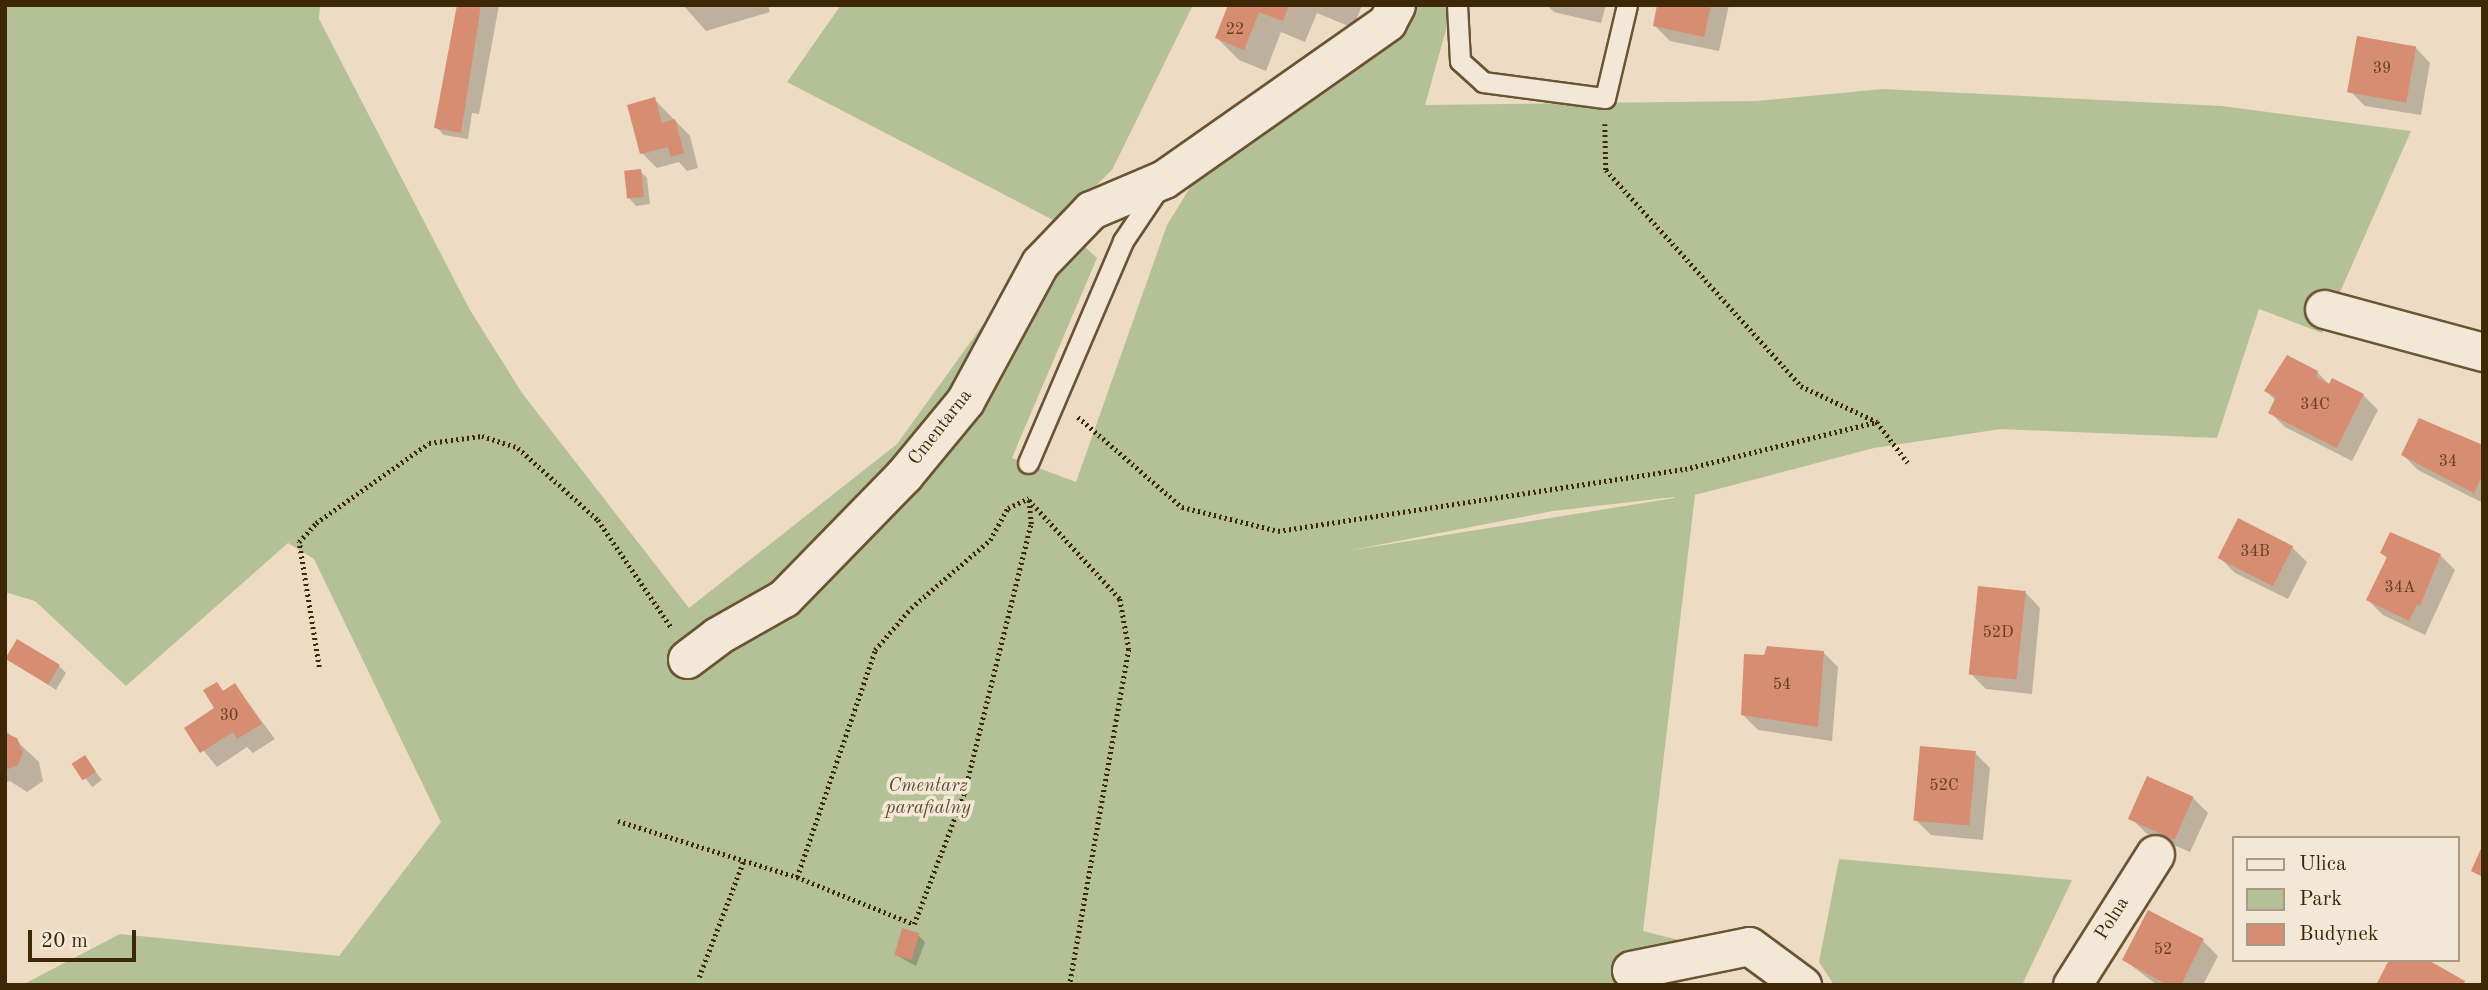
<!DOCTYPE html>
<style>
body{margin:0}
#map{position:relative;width:2488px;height:990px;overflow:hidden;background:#eddcc3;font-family:"Old Standard TT",serif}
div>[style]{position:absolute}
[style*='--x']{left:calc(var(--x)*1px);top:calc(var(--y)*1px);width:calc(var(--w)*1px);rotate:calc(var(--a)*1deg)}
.green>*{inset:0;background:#b4c196}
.shadow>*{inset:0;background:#0003;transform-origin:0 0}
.building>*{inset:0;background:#d78d71;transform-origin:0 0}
.path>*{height:4.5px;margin-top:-2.25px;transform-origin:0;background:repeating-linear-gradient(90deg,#3e2705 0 2px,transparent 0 5.5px)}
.roads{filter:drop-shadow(2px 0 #6a5434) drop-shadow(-2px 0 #6a5434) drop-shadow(0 2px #6a5434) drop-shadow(0 -2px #6a5434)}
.lane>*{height:19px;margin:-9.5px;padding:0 9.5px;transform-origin:9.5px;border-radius:9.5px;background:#f3e8d8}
.street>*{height:37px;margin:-18.5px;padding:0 18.5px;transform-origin:18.5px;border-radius:18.5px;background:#f3e8d8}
span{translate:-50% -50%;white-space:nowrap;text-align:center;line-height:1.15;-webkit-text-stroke:7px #f3e8d8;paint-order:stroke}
.number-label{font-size:16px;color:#644020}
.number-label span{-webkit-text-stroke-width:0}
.street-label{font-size:19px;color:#3e2705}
.park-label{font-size:19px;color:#5c4e29;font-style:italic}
.frame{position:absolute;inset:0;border:7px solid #3e2705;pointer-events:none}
.legend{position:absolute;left:2232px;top:836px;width:228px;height:126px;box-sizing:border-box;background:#f3e8d8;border:2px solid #ab9b84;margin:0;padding:9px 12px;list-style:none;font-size:21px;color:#3e2705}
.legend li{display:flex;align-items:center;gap:14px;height:35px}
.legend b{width:35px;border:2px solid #ab9b84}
.scale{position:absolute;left:28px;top:930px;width:108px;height:32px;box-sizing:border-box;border:4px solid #3e2705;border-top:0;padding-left:9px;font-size:21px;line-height:24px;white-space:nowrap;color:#3e2705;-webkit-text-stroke:5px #f3e8d8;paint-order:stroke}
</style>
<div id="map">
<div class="green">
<i style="clip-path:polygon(evenodd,5px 5px,320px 5px,319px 19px,470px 310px,522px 393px,689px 608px,897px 444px,1057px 222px,787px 82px,841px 5px,1193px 5px,1112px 170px,1058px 222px,1097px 258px,1012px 458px,1076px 482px,1167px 225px,1199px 173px,1394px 36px,1415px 5px,1453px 5px,1425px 105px,1756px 101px,1883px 89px,2222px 106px,2411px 131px,2322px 333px,2259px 309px,2217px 438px,2001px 429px,1874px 448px,1695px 495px,1643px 931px,1751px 958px,1672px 985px,22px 985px,120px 934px,339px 956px,441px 822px,314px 559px,288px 543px,126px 686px,35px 601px,5px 592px,5px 5px,1674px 497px,1674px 498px,1347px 551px,1553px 511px,1674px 497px)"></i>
<i style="clip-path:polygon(1839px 859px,2072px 880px,2022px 985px,1834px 985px,1819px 962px)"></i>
</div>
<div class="shadow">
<i style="clip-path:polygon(459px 5px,499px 5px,479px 114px,472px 113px,468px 139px,444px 135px,436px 127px)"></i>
<i style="clip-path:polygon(683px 5px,768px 5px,770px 12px,706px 31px)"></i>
<i style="clip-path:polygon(1230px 5px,1362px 5px,1353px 28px,1317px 13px,1305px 42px,1281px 32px,1266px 71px,1239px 60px,1217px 38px)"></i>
<i style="clip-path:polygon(1547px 5px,1606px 5px,1601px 23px,1554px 12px)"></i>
<i style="clip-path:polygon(1659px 5px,1729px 5px,1719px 51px,1670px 41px,1655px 26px)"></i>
<i style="clip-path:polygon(2415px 47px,2430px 63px,2421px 115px,2365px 106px,2350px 91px)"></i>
<i style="clip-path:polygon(654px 99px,690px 136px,698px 168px,687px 171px,679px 162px,657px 168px,642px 153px)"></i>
<i style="clip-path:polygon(640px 171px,647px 178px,650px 204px,636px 206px,629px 198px)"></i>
<i style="clip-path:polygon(2317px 372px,2330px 385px,2363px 395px,2378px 410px,2352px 461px,2285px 427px,2270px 412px,2276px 401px,2266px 391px)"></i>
<i style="clip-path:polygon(2483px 447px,2483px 503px,2418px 470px,2403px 455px)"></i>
<i style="clip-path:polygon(2292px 547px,2307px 562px,2288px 599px,2235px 573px,2220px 558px)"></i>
<i style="clip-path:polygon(2382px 553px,2440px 555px,2455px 570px,2425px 635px,2383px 615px,2368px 600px,2388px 559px)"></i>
<i style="clip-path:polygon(2025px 592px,2040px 608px,2032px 694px,1986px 689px,1971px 674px)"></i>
<i style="clip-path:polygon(1823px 652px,1838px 667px,1832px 741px,1758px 730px,1743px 715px)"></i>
<i style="clip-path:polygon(8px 659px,59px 666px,66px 673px,56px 690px)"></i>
<i style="clip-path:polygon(217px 684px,224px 692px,235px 685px,275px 739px,253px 753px,247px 747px,217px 767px,186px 729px,216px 709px)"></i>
<i style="clip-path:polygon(5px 730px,39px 762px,43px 781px,27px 792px,10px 781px,5px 783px)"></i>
<i style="clip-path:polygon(1975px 753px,1990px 768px,1983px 840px,1931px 835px,1916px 820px)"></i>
<i style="left:84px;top:757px;width:29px;height:12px;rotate:52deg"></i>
<i style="clip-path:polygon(2193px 798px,2208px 813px,2190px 852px,2146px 833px,2131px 818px)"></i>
<i style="clip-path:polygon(2148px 912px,2203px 941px,2218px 956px,2203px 985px,2157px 985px,2124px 960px)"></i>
<i style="clip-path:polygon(918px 935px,925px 942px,916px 966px,896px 955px)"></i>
</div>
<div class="building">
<i style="clip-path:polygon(457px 5px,481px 5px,461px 133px,434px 128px)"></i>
<i style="clip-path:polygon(1228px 5px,1289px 5px,1283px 21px,1259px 12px,1244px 50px,1215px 38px)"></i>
<i style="clip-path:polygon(1657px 5px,1711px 5px,1704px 37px,1653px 26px)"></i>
<i style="left:2357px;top:36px;width:60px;height:57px;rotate:10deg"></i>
<i style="clip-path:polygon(655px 97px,662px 123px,675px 119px,684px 153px,671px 157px,668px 147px,640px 154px,627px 105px)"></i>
<i style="left:641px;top:169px;width:28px;height:17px;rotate:84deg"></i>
<i style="clip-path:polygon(2287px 355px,2318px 371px,2316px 377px,2329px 384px,2332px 378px,2364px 394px,2337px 448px,2268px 413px,2276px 397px,2264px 391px)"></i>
<i style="clip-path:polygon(2419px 418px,2483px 445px,2483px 474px,2474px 493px,2401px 455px)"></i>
<i style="left:2238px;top:518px;width:62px;height:45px;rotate:27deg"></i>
<i style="clip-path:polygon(2390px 532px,2441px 554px,2420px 606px,2417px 604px,2409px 621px,2366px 600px,2387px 557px,2380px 553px)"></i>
<i style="left:1978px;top:586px;width:48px;height:89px;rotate:6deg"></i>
<i style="left:17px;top:639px;width:50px;height:23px;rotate:31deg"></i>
<i style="clip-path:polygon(1767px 646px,1824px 651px,1818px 727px,1741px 715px,1744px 654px,1764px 655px)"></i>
<i style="clip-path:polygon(217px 682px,223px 691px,235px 683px,262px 724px,237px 739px,233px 732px,200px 753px,184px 728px,214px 708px,203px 690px)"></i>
<i style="clip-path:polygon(5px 733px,17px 738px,23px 752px,18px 765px,5px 770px)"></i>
<i style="left:1920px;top:746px;width:56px;height:75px;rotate:5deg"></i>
<i style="left:85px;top:755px;width:20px;height:16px;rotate:57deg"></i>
<i style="left:2147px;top:776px;width:51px;height:47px;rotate:24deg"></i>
<i style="clip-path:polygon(2483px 844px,2483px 877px,2471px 871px)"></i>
<i style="clip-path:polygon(2148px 910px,2204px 939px,2181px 985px,2168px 985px,2122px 960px)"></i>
<i style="left:902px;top:928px;width:18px;height:28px;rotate:16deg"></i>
<i style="clip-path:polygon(2389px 960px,2428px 960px,2465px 981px,2463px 985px,2376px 985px)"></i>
</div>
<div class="path">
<i style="--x:1605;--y:124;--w:46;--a:88.8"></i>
<i style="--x:1606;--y:170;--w:291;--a:47.9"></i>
<i style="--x:1801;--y:386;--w:84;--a:25.3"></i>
<i style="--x:1877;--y:422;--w:51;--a:52.9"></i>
<i style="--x:1078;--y:417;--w:138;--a:40.9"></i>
<i style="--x:1182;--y:507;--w:99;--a:14"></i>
<i style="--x:1278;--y:531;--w:412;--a:-8.7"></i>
<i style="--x:1685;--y:469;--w:198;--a:-13.8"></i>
<i style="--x:319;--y:667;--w:127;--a:-99.1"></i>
<i style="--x:299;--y:542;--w:25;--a:-48"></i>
<i style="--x:316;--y:523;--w:138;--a:-35.3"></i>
<i style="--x:429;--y:443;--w:53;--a:-7.5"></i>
<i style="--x:482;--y:436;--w:38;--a:18"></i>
<i style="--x:518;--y:448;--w:108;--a:42"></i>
<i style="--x:598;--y:520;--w:130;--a:55.7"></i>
<i style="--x:618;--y:821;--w:188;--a:17.4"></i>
<i style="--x:797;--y:877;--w:126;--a:21.9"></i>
<i style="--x:914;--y:924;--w:139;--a:-69"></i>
<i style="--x:964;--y:794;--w:278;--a:-76.1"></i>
<i style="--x:1031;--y:524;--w:24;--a:-95"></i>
<i style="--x:1029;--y:500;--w:134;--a:47.4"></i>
<i style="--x:1120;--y:599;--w:51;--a:79.8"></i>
<i style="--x:1129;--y:649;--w:341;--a:100"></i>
<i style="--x:797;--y:877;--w:240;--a:-71"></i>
<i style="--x:875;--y:650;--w:55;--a:-49.4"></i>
<i style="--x:911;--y:608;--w:104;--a:-40.7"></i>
<i style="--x:990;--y:540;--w:37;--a:-61"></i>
<i style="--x:1008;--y:508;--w:23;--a:-25"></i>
<i style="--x:699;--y:977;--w:125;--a:-69"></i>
</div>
<div class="roads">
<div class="lane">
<i style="--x:1457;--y:5;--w:56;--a:86.9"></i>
<i style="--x:1460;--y:61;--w:31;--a:42"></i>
<i style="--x:1483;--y:82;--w:123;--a:7.5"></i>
<i style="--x:1605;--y:98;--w:96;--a:-76.7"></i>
<i style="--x:1028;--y:463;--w:241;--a:-66.8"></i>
<i style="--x:1123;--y:241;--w:66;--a:-56.1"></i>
</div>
<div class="street">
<i style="--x:2324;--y:309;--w:165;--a:15.1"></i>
<i style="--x:687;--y:659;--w:38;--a:-37"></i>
<i style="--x:717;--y:636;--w:77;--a:-29.6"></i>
<i style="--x:784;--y:598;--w:172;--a:-45.7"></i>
<i style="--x:904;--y:475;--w:96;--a:-50.5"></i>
<i style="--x:965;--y:401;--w:157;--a:-61.5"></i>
<i style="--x:1040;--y:263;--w:74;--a:-46.1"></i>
<i style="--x:1091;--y:210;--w:79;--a:-23"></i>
<i style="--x:1164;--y:179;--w:273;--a:-35.1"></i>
<i style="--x:1387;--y:22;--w:19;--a:-62"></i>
<i style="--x:1631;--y:970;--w:120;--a:-11.5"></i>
<i style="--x:1749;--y:946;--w:66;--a:36.3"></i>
<i style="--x:2072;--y:985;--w:155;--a:-57.6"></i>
</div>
</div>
<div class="number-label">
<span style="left:1235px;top:30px">22</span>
<span style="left:2382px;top:69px">39</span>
<span style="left:2315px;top:405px">34C</span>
<span style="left:2448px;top:462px">34</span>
<span style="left:2255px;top:552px">34B</span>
<span style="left:2400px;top:588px">34A</span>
<span style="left:1998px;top:633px">52D</span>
<span style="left:1782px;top:685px">54</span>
<span style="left:229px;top:716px">30</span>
<span style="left:1944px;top:786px">52C</span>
<span style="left:2163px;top:950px">52</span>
</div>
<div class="street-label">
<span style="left:941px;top:428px;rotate:-52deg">Cmentarna</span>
<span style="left:2113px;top:919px;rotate:-58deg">Polna</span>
</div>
<div class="park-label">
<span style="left:928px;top:798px">Cmentarz<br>parafialny</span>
</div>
<div class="frame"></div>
<ul class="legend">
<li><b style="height:9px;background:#f3e8d8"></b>Ulica</li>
<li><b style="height:19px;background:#b4c196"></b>Park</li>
<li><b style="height:19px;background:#d78d71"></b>Budynek</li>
</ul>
<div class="scale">20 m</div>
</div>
